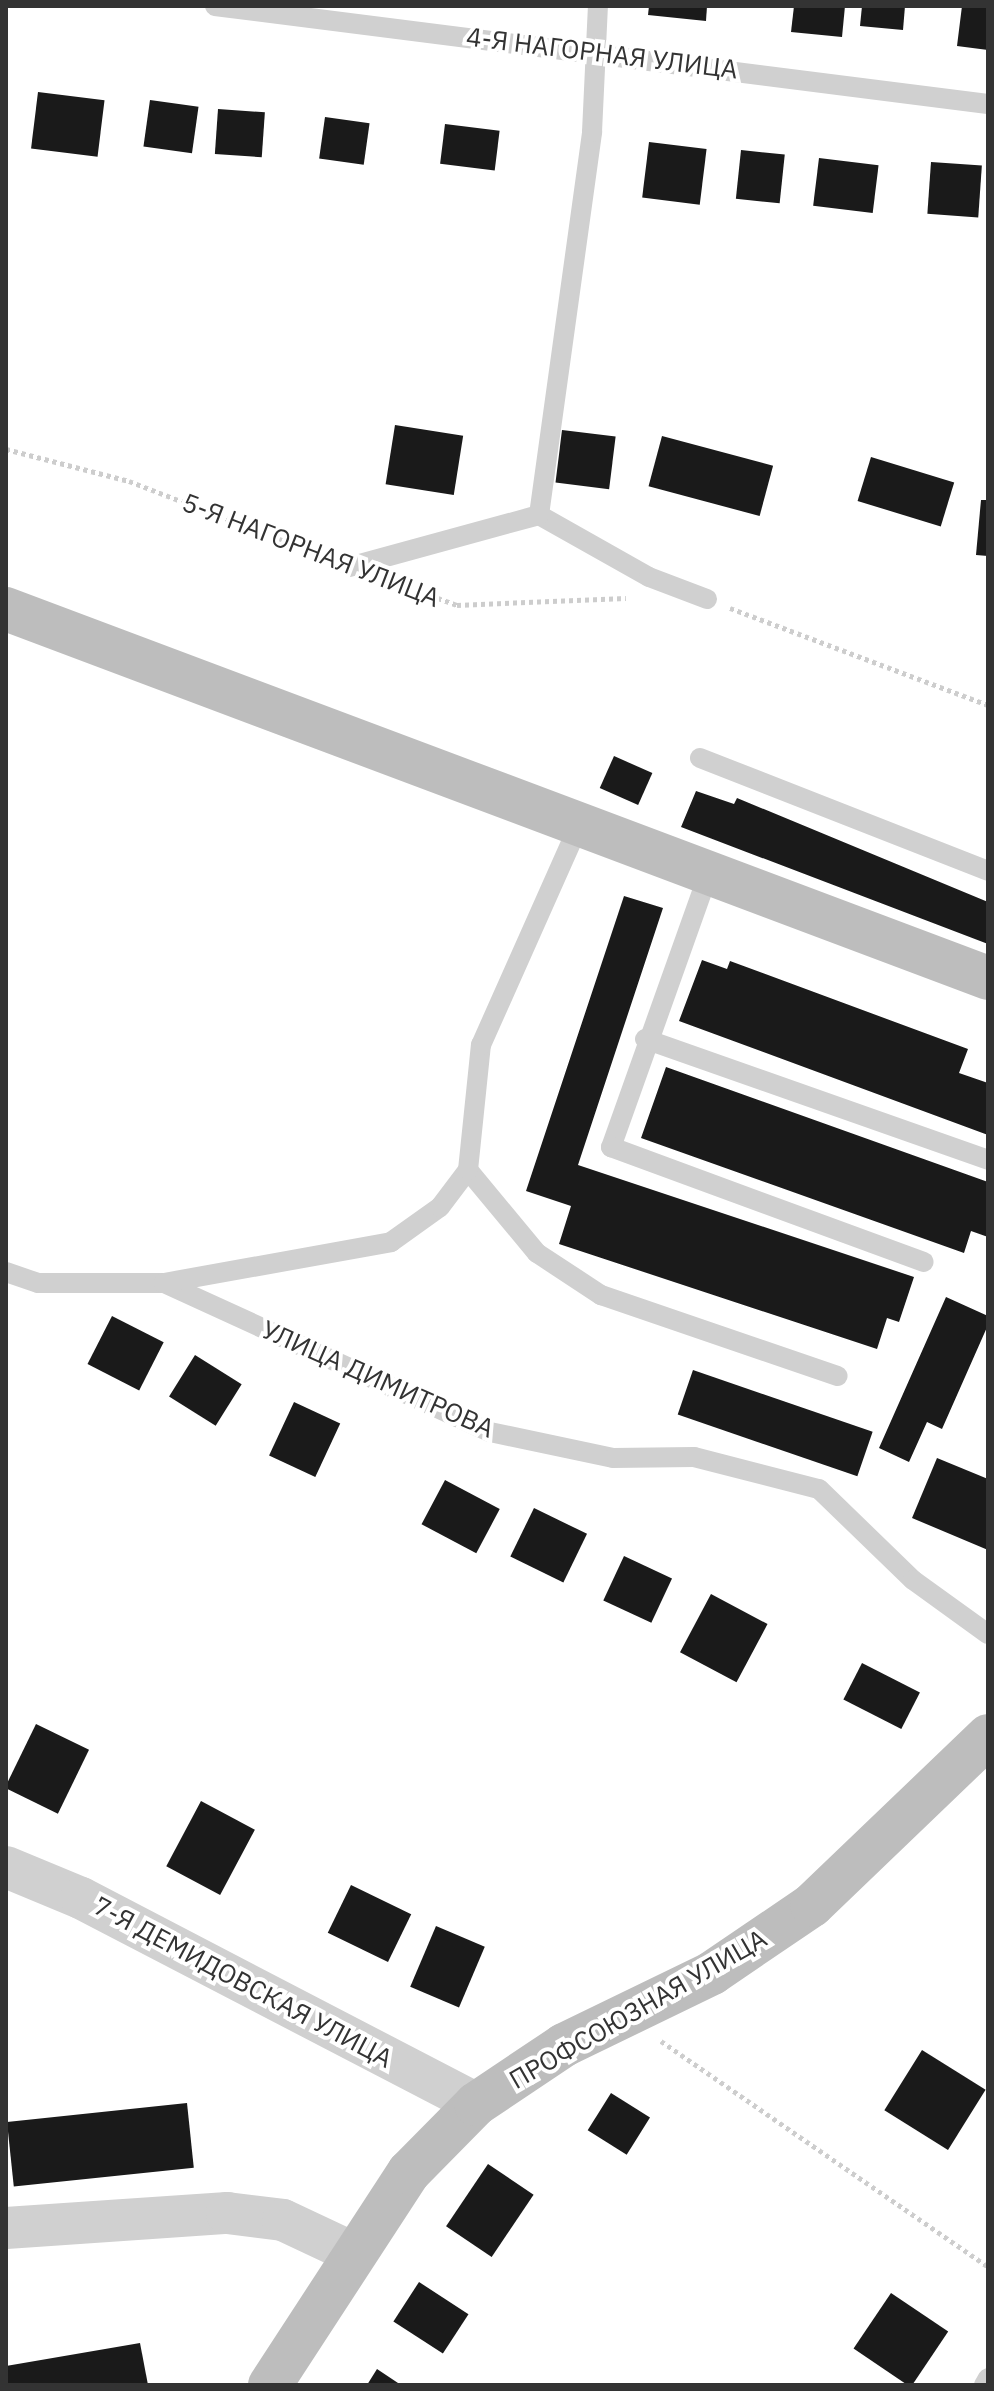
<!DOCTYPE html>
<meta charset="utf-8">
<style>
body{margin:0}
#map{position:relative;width:994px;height:2391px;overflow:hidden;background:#fff;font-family:"IBM Plex Sans",sans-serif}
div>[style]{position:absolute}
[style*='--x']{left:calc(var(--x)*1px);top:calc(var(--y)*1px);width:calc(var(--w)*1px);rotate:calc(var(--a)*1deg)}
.building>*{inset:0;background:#1a1a1a;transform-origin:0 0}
.path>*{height:5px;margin-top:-2.5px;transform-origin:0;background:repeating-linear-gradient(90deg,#cdcdcd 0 4px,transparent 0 8px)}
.lane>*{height:20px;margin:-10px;padding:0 10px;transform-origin:10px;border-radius:10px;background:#d0d0d0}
.street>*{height:42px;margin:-21px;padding:0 21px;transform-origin:21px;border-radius:21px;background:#d0d0d0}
.secondary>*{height:44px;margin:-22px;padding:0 22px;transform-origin:22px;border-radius:22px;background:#bdbdbd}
span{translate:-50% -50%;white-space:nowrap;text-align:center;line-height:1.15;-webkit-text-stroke:8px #fff;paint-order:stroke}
.street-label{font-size:26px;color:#333}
.frame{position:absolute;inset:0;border:8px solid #333;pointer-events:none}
</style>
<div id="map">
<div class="building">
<i style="clip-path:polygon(649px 6px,707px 6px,706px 21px,648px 15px)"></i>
<i style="clip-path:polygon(794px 6px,845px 6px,842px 37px,791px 32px)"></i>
<i style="clip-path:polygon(862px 6px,905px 6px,903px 30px,860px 26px)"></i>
<i style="clip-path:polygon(962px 6px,988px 6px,988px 50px,957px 46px)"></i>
<i style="left:38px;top:92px;width:67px;height:57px;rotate:7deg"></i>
<i style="left:150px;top:100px;width:49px;height:47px;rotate:8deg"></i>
<i style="left:218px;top:109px;width:47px;height:45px;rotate:4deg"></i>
<i style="left:325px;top:117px;width:45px;height:42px;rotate:8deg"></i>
<i style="left:445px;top:124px;width:55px;height:40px;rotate:7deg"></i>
<i style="left:649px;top:142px;width:58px;height:56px;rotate:7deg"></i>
<i style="left:741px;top:150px;width:44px;height:49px;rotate:6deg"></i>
<i style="left:819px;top:158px;width:60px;height:48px;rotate:7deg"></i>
<i style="left:931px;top:162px;width:51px;height:52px;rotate:4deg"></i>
<i style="left:395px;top:425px;width:69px;height:60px;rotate:9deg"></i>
<i style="left:562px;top:430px;width:54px;height:53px;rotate:7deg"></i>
<i style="left:662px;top:436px;width:115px;height:52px;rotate:15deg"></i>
<i style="left:871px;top:457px;width:87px;height:46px;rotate:17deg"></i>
<i style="clip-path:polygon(981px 500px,988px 500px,988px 556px,976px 555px)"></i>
<i style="left:614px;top:756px;width:42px;height:35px;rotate:24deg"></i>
<i style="clip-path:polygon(696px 791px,734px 804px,737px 798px,988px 902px,988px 944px,681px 827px)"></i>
<i style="clip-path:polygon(624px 896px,663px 908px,578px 1165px,914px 1277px,899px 1322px,887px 1318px,877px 1349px,559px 1244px,571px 1206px,526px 1191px)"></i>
<i style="clip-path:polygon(702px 960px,727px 969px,730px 961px,968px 1049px,959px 1073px,988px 1083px,988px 1135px,679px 1021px)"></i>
<i style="clip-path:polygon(666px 1067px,988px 1182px,988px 1237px,971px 1231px,964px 1253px,641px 1138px)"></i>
<i style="clip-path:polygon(946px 1297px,988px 1316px,988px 1325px,942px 1429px,927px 1422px,909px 1462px,879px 1448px)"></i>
<i style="left:112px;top:1316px;width:58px;height:54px;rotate:27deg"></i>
<i style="left:195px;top:1355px;width:55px;height:49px;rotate:32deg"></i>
<i style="left:693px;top:1370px;width:190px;height:47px;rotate:19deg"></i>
<i style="left:294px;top:1402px;width:51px;height:59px;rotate:25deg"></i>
<i style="clip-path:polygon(937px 1458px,988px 1479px,988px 1550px,912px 1518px)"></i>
<i style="left:445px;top:1480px;width:62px;height:50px;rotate:28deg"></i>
<i style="left:534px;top:1508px;width:59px;height:54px;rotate:26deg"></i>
<i style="left:624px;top:1556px;width:53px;height:49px;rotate:25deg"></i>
<i style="left:711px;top:1594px;width:64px;height:66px;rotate:28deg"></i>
<i style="left:862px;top:1663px;width:65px;height:41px;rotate:27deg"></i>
<i style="left:36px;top:1724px;width:59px;height:71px;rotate:26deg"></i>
<i style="left:201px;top:1801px;width:61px;height:74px;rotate:28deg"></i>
<i style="left:351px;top:1885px;width:67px;height:53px;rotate:26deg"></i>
<i style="left:436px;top:1926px;width:53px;height:66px;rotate:23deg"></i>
<i style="left:922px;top:2050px;width:75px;height:71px;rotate:32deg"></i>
<i style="left:611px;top:2093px;width:46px;height:44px;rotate:32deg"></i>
<i style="left:187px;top:2103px;width:65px;height:181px;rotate:84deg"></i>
<i style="left:488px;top:2164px;width:55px;height:75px;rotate:34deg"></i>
<i style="left:419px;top:2282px;width:59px;height:47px;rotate:33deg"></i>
<i style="left:891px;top:2293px;width:69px;height:67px;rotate:34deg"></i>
<i style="clip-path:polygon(140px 2343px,148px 2385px,6px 2385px,6px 2366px)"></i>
<i style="clip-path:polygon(377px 2369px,401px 2385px,367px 2385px)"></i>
</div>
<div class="path">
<i style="--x:6;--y:449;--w:127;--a:14.6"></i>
<i style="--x:129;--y:481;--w:208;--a:21.1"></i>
<i style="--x:400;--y:584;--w:61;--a:20.2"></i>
<i style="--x:457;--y:605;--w:169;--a:-2.4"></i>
<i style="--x:730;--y:608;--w:276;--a:20.6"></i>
<i style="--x:661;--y:2041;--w:397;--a:34.6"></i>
</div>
<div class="lane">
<i style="--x:215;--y:6;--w:779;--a:7.23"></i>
<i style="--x:539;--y:515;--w:126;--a:29.4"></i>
<i style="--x:649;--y:577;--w:62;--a:20.8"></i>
<i style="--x:349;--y:567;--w:197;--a:-15.3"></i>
<i style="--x:539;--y:515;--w:387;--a:-82.1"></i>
<i style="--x:592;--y:132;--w:126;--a:-87.3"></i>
<i style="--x:700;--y:758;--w:309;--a:21.4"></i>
<i style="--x:708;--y:875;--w:289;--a:109.6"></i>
<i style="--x:611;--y:1147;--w:333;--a:20.2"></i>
<i style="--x:645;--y:1039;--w:364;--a:19.4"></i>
<i style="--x:468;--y:1170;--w:108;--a:50.3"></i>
<i style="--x:537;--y:1253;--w:77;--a:33.3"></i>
<i style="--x:601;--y:1295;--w:250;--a:18.9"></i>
<i style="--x:6;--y:1272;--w:34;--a:19"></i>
<i style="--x:38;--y:1283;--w:126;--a:0"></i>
<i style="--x:164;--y:1283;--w:358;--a:24.6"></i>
<i style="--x:490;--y:1432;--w:126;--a:11.9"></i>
<i style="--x:613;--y:1458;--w:81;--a:-0.7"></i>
<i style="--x:694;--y:1457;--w:129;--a:14.4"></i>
<i style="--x:819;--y:1489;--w:131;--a:44.1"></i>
<i style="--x:913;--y:1580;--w:92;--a:35.8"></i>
<i style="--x:164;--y:1283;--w:231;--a:-10.2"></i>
<i style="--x:391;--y:1242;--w:60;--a:-35.5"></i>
<i style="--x:440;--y:1207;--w:46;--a:-52.9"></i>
<i style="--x:468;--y:1170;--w:126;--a:-84.1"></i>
<i style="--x:481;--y:1045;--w:239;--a:-66"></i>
<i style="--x:984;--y:2385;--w:8;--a:-60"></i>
</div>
<div class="street">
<i style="--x:6;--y:1867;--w:81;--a:22.5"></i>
<i style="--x:81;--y:1898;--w:445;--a:27.5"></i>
<i style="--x:6;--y:2228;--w:222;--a:-3.9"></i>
<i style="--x:227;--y:2213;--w:56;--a:7.1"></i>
<i style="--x:283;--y:2220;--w:77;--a:25.2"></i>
</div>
<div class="secondary">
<i style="--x:6;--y:609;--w:1049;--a:20.59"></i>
<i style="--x:270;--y:2385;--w:254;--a:-56.9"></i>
<i style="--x:409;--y:2172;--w:95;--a:-45.4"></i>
<i style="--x:476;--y:2104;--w:106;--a:-33.8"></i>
<i style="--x:564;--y:2045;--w:165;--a:-25.9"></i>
<i style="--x:712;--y:1973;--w:121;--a:-34.2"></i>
<i style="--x:812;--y:1905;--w:244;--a:-43.8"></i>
</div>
<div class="street-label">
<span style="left:602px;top:53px;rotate:7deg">4-Я НАГОРНАЯ УЛИЦА</span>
<span style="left:311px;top:550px;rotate:21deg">5-Я НАГОРНАЯ УЛИЦА</span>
<span style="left:378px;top:1379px;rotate:24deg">УЛИЦА ДИМИТРОВА</span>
<span style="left:243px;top:1982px;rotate:28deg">7-Я ДЕМИДОВСКАЯ УЛИЦА</span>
<span style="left:638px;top:2009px;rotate:-30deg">ПРОФСОЮЗНАЯ УЛИЦА</span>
</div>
<div class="frame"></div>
</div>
